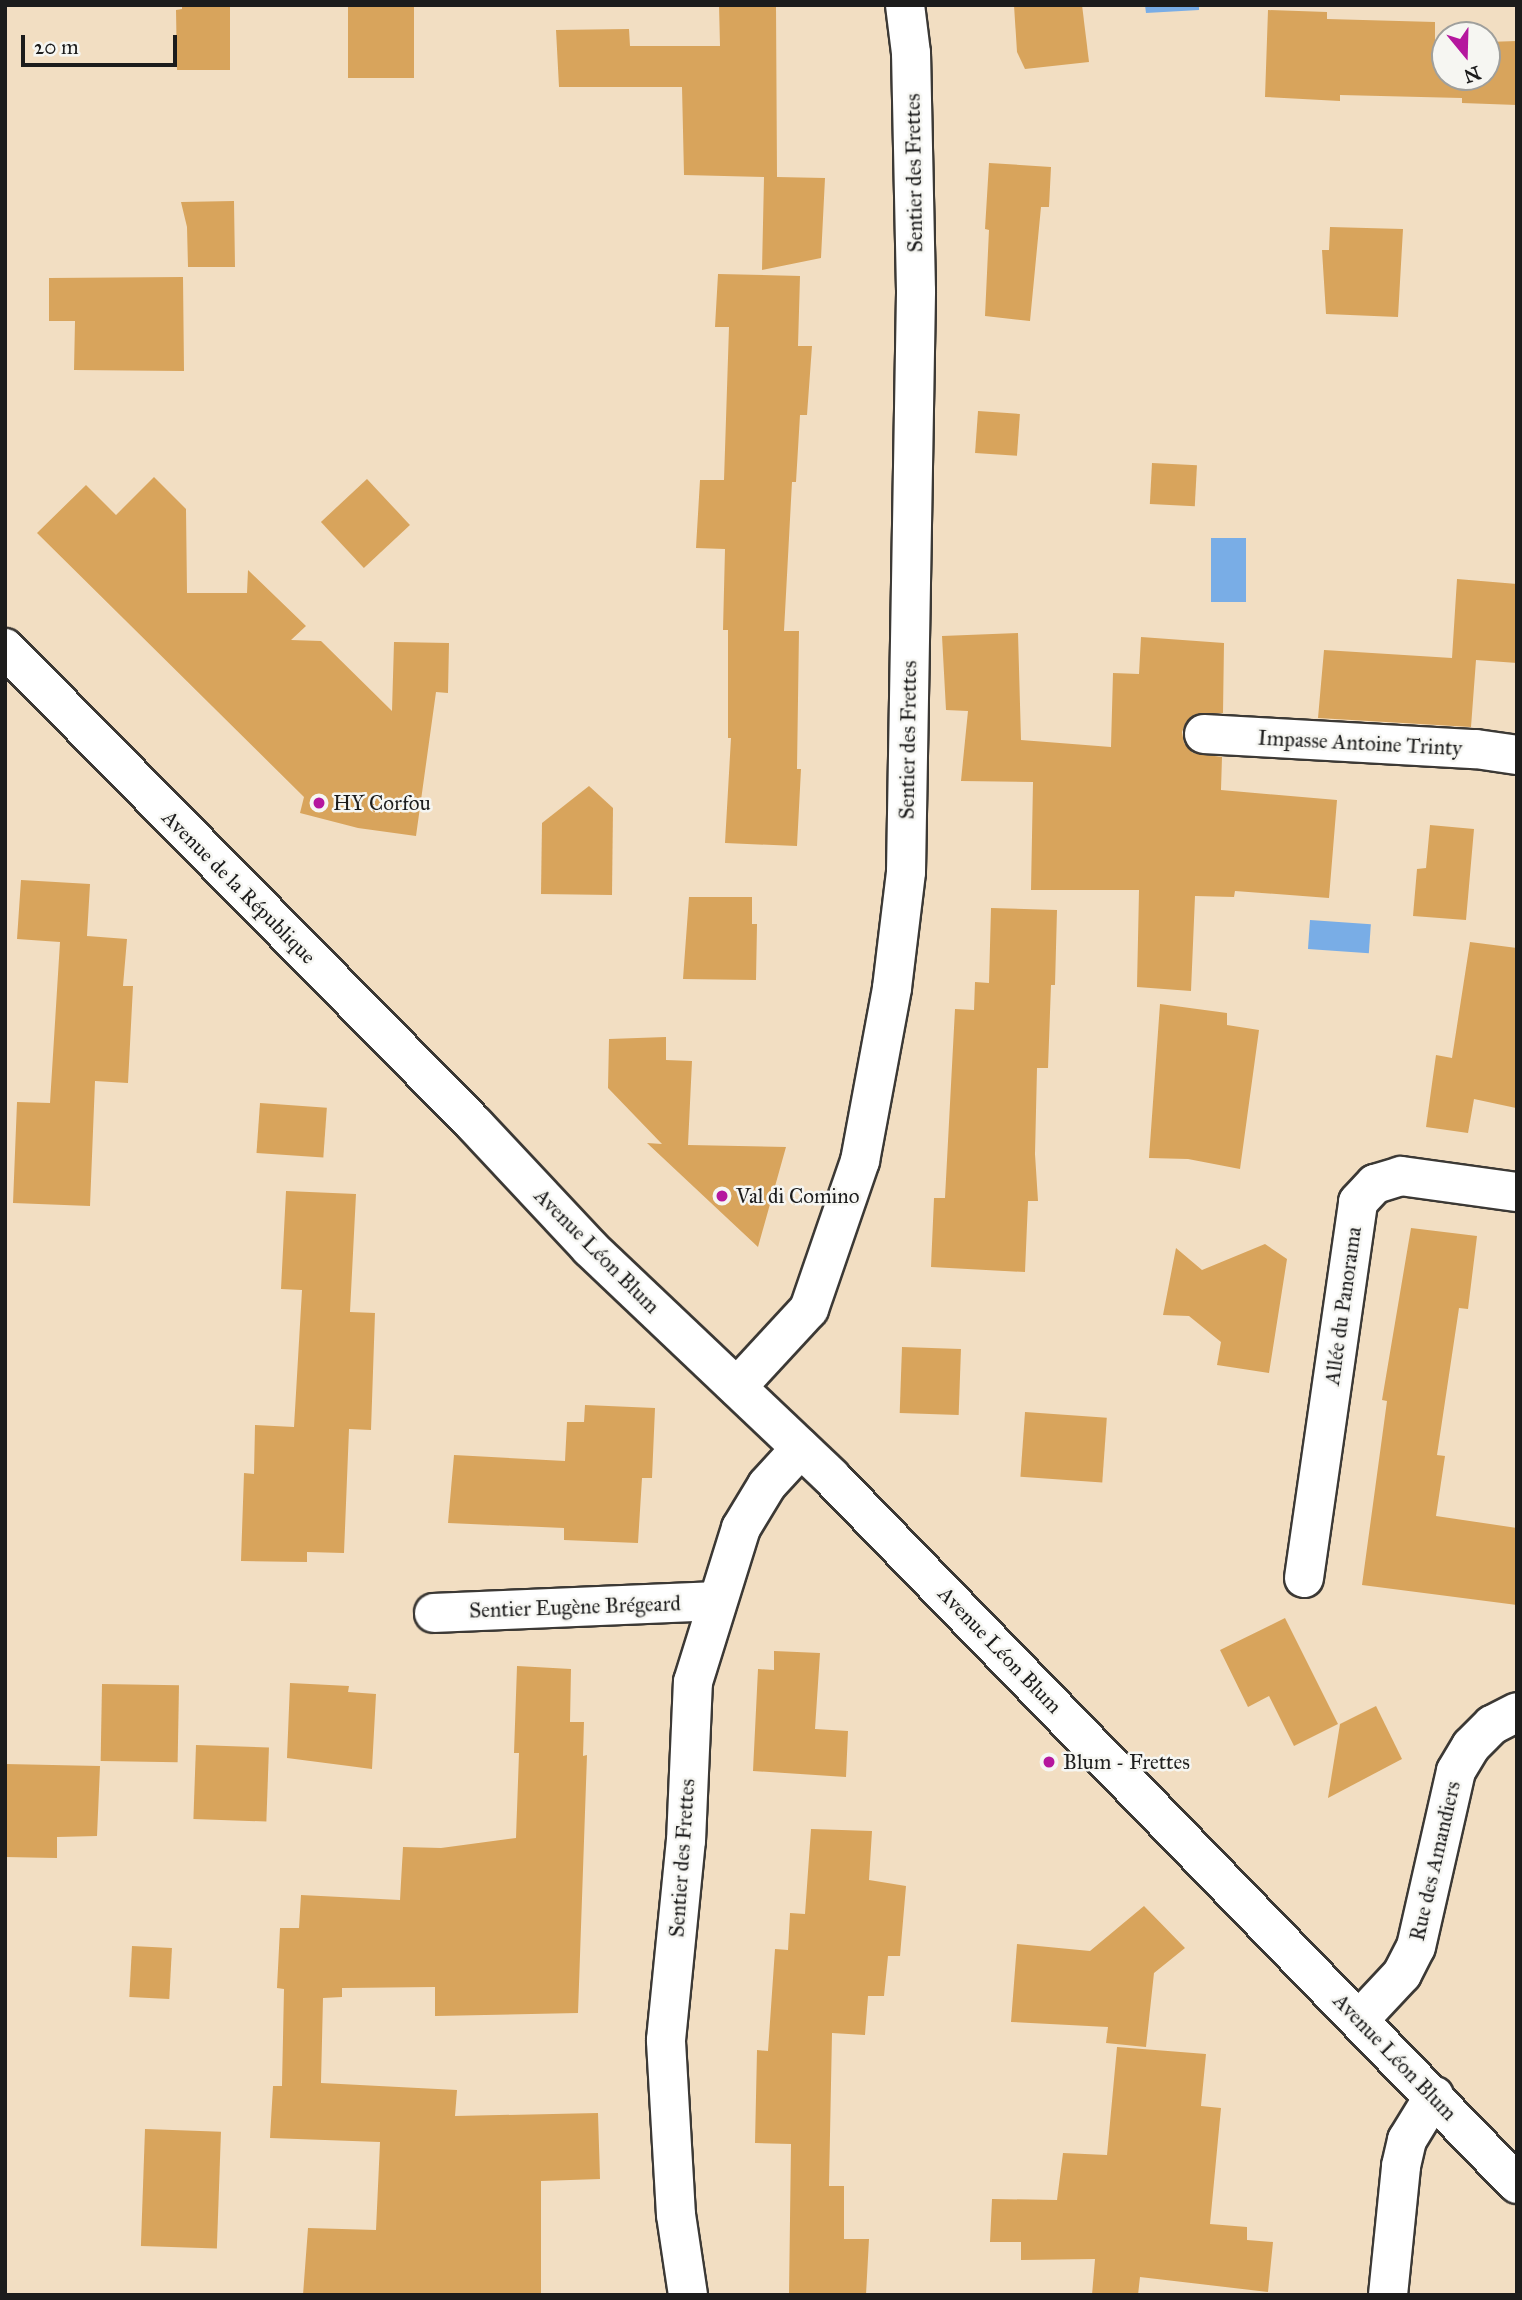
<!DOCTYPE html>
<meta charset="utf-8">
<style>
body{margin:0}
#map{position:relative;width:1522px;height:2300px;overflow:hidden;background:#f2dec2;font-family:"IM FELL Great Primer",serif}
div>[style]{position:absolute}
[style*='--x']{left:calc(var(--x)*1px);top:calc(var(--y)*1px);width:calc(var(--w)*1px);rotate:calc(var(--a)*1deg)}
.water>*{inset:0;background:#79ade6;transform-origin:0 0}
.building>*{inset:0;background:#d8a45c;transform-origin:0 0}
.roads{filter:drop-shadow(2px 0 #3c3935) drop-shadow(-2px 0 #3c3935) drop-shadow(0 2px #3c3935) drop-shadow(0 -2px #3c3935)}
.minor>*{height:38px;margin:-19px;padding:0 19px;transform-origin:19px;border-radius:19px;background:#fff}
.major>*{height:38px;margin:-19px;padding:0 19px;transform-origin:19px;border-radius:19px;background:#fff}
.dots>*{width:19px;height:19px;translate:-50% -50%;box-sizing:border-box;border:4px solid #f6f6f2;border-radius:50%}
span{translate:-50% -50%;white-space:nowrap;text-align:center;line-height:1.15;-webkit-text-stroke:5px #f6f6f2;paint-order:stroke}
.street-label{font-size:21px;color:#1c1c1c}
.poi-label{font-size:21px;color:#1c1c1c}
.left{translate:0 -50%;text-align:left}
.frame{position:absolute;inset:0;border:7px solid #1c1c1c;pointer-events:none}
.north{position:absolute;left:1431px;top:21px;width:70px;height:70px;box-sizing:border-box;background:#f6f6f2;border:2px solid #9f9f9c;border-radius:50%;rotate:161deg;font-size:19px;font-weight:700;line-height:28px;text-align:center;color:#1c1c1c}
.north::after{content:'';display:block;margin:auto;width:24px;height:32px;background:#b5179e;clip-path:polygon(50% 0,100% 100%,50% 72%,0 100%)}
.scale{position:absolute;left:21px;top:35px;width:156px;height:32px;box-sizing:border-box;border:4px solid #1c1c1c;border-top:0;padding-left:9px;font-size:21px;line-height:24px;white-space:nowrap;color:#1c1c1c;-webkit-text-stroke:5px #f6f6f2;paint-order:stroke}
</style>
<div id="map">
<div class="water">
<i style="clip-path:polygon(1145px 5px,1199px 5px,1199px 10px,1146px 13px)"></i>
<i style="left:1211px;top:538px;width:35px;height:64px"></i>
<i style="left:1310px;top:920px;width:61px;height:29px;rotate:4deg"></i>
</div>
<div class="building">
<i style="clip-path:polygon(182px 5px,230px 5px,230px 70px,177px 70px,176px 10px,182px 9px)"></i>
<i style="left:348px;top:5px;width:66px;height:73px"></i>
<i style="clip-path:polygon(719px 5px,776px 5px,777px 177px,825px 178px,821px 258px,762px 270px,764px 177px,684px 175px,682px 87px,559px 87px,556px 30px,629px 29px,630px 46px,720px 46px)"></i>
<i style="clip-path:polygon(1014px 5px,1082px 5px,1089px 62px,1025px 69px,1017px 52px)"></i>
<i style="clip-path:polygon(1268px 10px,1327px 12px,1327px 19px,1435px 22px,1435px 42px,1445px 42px,1445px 77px,1487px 77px,1487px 42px,1517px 41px,1517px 105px,1462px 103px,1462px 98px,1340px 95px,1340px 101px,1265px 97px)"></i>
<i style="clip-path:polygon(989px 163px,1051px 167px,1049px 207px,1041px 207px,1030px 321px,985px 316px,989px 230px,985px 229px)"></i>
<i style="clip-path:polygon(234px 201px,235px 267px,188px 267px,187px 227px,181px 202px)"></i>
<i style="clip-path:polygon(1330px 227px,1403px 229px,1398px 317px,1326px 314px,1322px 250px,1329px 250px)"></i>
<i style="clip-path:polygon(718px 274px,800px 276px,798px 346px,812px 346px,807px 415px,800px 415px,796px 482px,792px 482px,784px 631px,799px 631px,797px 769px,801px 769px,797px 846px,725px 843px,731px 738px,728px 738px,728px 630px,723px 630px,725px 549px,696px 548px,700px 480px,724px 480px,729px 327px,715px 327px)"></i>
<i style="clip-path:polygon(183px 277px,184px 371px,74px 370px,75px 321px,49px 321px,49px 278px)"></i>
<i style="left:978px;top:411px;width:42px;height:42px;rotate:4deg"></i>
<i style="left:1152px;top:463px;width:45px;height:41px;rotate:3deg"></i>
<i style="clip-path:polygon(154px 477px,186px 509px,187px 593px,247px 593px,248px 570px,306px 626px,291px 640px,321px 641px,392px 711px,394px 642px,449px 643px,448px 693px,436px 692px,416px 836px,358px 828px,300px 813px,304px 797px,37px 533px,86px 485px,116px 515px)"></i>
<i style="left:367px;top:479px;width:63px;height:63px;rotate:47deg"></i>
<i style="clip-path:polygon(1457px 579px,1517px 584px,1517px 663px,1476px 660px,1471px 727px,1318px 718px,1324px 650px,1452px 658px)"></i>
<i style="clip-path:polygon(1018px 633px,1021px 740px,1111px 747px,1113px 673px,1139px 674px,1141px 637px,1224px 643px,1223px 713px,1194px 715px,1186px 722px,1182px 732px,1184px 743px,1193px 753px,1222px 757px,1221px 790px,1337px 800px,1329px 898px,1235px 891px,1234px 897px,1195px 896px,1191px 991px,1137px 987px,1139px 890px,1031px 890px,1033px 782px,961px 781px,968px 711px,946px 710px,942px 636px)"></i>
<i style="clip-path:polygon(589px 786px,613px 808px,612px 895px,541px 894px,542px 823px)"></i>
<i style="clip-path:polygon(1430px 825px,1474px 829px,1466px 920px,1413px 916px,1417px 869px,1426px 868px)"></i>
<i style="clip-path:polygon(21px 880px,90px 884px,87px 936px,127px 939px,123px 986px,133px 986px,128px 1083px,95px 1081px,90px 1206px,13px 1203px,17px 1102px,50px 1103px,60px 942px,17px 939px)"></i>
<i style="clip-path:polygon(689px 897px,752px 897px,752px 924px,757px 924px,756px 980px,683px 979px)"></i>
<i style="clip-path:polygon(991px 908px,1057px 910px,1055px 985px,1051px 985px,1048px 1068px,1037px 1068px,1035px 1154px,1038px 1201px,1028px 1201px,1025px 1272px,931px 1267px,934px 1198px,945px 1198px,955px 1009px,974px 1010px,975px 982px,989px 983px)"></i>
<i style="clip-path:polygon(1470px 942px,1517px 948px,1517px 1081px,1516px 1108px,1474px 1099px,1468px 1133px,1426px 1127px,1436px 1055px,1452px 1058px)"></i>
<i style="clip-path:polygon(1160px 1004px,1227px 1013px,1227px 1025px,1259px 1030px,1240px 1169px,1188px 1159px,1149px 1158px)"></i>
<i style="clip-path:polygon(666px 1037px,666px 1060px,692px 1061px,688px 1145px,786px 1147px,758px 1247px,647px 1143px,662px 1144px,608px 1088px,609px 1039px)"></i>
<i style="left:260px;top:1103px;width:67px;height:50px;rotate:4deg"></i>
<i style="clip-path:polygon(286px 1191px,356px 1194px,350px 1312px,375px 1313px,371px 1430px,349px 1429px,344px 1553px,307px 1552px,307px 1562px,241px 1561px,244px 1473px,254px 1474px,255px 1425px,294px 1427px,302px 1290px,281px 1289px)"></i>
<i style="clip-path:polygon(1411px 1228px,1477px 1236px,1468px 1309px,1459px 1308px,1437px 1455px,1445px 1456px,1436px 1516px,1517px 1528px,1517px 1605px,1362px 1585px,1387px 1401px,1382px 1400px)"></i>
<i style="clip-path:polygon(1265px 1244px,1287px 1259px,1269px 1373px,1217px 1365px,1221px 1342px,1189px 1316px,1163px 1315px,1176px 1248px,1202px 1270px)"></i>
<i style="left:902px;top:1347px;width:59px;height:66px;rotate:2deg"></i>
<i style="clip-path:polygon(585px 1405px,655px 1408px,652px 1478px,642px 1478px,638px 1543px,564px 1540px,564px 1528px,448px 1523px,454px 1455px,565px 1461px,567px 1422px,584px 1422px)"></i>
<i style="left:1025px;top:1412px;width:82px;height:65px;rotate:4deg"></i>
<i style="clip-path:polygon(1285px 1618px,1338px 1724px,1294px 1746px,1269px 1696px,1248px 1707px,1220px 1650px)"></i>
<i style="clip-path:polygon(774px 1651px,820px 1653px,815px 1729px,848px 1731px,846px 1777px,753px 1771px,758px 1669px,774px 1670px)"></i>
<i style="clip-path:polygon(517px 1666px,571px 1669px,570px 1722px,584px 1722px,583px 1756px,587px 1755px,578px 2013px,435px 2016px,435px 1987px,342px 1988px,342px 1997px,323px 1998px,321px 2083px,457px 2090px,455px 2116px,598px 2113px,600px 2179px,541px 2181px,541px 2295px,303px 2295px,308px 2228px,376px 2230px,380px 2142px,270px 2138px,273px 2086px,282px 2086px,284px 1989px,277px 1988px,280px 1928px,299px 1928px,301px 1895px,400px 1900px,403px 1847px,441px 1848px,516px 1838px,519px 1753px,514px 1753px)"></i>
<i style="clip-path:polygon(290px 1683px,349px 1686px,348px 1692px,376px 1694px,372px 1769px,287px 1758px)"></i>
<i style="left:102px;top:1684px;width:77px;height:77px;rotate:1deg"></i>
<i style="clip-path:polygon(1376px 1706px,1402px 1759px,1328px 1798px,1340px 1724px)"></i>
<i style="left:196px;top:1745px;width:73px;height:74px;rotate:2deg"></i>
<i style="clip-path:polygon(5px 1764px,100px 1766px,97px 1836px,57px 1837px,57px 1858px,5px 1857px)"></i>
<i style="clip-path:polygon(811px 1829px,872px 1831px,869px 1880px,906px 1886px,900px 1956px,888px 1956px,884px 1996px,868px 1996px,865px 2035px,832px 2033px,829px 2186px,844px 2186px,844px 2239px,869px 2239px,866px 2295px,789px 2295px,791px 2144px,755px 2143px,757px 2050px,768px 2051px,775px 1949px,788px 1950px,790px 1913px,805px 1914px)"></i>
<i style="clip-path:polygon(1144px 1906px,1185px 1948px,1154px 1973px,1146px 2047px,1106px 2043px,1108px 2027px,1011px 2022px,1017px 1944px,1090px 1951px)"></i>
<i style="left:132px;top:1946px;width:40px;height:51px;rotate:3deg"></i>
<i style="clip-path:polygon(1117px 2047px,1206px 2054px,1201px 2106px,1221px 2108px,1210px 2224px,1247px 2227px,1247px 2240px,1273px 2242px,1268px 2292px,1140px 2277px,1138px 2295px,1092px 2295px,1095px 2259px,1021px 2260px,1021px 2242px,990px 2242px,992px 2199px,1057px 2200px,1063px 2153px,1107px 2155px)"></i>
<i style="left:145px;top:2129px;width:76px;height:117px;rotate:2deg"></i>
</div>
<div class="roads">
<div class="minor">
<i style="--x:1204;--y:734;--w:272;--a:3.2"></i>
<i style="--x:1476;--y:749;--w:41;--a:8.3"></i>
<i style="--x:737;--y:1387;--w:106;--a:-47.3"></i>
<i style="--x:809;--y:1309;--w:157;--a:-71"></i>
<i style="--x:860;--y:1161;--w:176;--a:-79.5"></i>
<i style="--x:892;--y:988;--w:117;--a:-83.1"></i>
<i style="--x:906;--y:872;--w:581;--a:-89.01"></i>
<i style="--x:916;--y:291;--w:238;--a:-91.2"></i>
<i style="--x:911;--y:53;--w:48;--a:-97.1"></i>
<i style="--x:1304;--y:1578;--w:380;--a:-81.8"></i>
<i style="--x:1358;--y:1202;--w:25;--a:-47"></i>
<i style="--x:1375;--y:1184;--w:27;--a:-17"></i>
<i style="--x:1401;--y:1176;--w:117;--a:7.9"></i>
<i style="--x:434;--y:1613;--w:283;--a:-2.4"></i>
<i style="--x:1359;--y:2020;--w:63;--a:-46.9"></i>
<i style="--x:1402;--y:1974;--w:30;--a:-63"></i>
<i style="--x:1416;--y:1947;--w:180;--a:-77.2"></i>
<i style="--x:1456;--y:1771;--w:29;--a:-59"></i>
<i style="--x:1471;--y:1746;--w:30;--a:-45"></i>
<i style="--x:1492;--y:1725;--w:28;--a:-27"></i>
<i style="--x:688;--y:2295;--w:81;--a:-98.5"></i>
<i style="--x:676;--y:2215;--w:175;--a:-93.3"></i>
<i style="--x:666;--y:2040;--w:200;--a:-84.3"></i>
<i style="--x:686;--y:1841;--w:159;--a:-87.5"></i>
<i style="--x:693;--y:1682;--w:161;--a:-72.7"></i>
<i style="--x:741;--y:1528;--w:50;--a:-58.8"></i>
<i style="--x:767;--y:1485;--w:50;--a:-47.4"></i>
<i style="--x:1388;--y:2295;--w:130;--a:-84.2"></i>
<i style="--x:1401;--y:2166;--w:27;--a:-77"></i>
<i style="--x:1407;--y:2140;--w:52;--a:-58.5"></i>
</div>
<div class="major">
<i style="--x:5;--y:648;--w:670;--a:45.42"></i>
<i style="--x:475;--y:1125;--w:168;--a:46.9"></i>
<i style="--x:590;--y:1248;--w:332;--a:43.5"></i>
<i style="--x:831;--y:1477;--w:985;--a:45.86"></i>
</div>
</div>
<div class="dots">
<i style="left:319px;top:803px;background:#b5179e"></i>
<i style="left:722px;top:1196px;background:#b5179e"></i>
<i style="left:1049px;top:1762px;background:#b5179e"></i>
</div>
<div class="street-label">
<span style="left:914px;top:173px;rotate:-91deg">Sentier des Frettes</span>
<span style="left:908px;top:740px;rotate:-89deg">Sentier des Frettes</span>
<span style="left:1360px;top:743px;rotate:3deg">Impasse Antoine Trinty</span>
<span style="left:239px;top:887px;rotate:45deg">Avenue de la République</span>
<span style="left:597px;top:1251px;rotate:45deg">Avenue Léon Blum</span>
<span style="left:1343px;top:1306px;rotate:-82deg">Allée du Panorama</span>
<span style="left:575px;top:1607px;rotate:-2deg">Sentier Eugène Brégeard</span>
<span style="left:1000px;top:1650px;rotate:46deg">Avenue Léon Blum</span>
<span style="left:682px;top:1858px;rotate:-86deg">Sentier des Frettes</span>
<span style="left:1435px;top:1861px;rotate:-77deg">Rue des Amandiers</span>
<span style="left:1395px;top:2057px;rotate:46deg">Avenue Léon Blum</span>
</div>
<div class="poi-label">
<span class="left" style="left:333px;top:803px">HY Corfou</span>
<span class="left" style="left:736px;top:1196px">Val di Comino</span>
<span class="left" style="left:1063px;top:1762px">Blum - Frettes</span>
</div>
<div class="frame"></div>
<div class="north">N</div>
<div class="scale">20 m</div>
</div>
